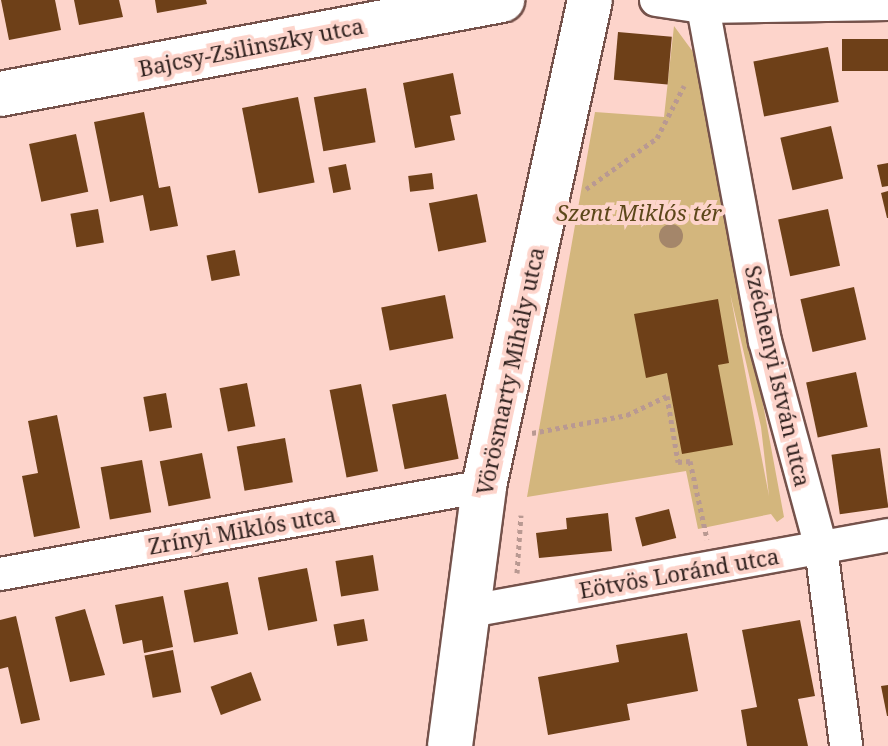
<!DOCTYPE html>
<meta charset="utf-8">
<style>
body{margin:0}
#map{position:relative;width:888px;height:746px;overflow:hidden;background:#fdd4cb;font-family:"Noto Serif",serif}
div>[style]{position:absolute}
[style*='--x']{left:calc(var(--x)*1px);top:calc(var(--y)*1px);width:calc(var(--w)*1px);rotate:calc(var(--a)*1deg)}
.green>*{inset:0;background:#d3b67d}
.building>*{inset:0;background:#6e4018;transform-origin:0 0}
.path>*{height:5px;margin-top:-2.5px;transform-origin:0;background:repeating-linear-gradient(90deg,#b99992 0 4px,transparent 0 8px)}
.roads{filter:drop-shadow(2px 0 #75524b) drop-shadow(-2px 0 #75524b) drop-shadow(0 2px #75524b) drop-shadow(0 -2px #75524b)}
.street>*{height:32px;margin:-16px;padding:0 16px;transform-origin:16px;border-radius:16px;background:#fff}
.secondary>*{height:44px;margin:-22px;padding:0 22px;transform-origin:22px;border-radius:22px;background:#fff}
.trees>*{width:24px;height:24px;margin:-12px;border-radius:50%;background:#a4866a}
span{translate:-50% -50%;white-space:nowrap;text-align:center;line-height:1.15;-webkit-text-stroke:8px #fdd4cb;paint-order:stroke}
.street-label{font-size:22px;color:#322320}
.park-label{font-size:22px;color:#5c471a;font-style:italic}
</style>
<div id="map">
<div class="green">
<i style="clip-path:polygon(evenodd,674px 26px,699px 60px,784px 517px,777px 522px,771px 514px,698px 529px,686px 471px,527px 497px,595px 112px,664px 117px,674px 26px,730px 293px,761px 427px,769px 496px,739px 340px,730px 293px)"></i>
</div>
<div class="building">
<i style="clip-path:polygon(1px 0,55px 0,61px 30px,9px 40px)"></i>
<i style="clip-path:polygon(74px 0,119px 0,123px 17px,79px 25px)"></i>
<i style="clip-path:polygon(155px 0,206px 0,207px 4px,157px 13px)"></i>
<i style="left:618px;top:32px;width:54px;height:48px;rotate:5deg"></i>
<i style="left:888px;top:39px;width:32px;height:46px;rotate:90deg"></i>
<i style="left:828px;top:47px;width:56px;height:76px;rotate:79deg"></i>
<i style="clip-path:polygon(453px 73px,461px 114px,450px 116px,455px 140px,415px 148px,403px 83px)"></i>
<i style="left:366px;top:88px;width:55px;height:53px;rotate:80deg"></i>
<i style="left:298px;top:97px;width:87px;height:57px;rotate:79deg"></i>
<i style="clip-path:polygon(144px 112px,159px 188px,170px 186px,178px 226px,150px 231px,143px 195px,110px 202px,94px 122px)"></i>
<i style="left:831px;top:126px;width:54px;height:52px;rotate:77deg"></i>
<i style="left:76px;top:134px;width:59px;height:48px;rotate:78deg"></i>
<i style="clip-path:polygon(888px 163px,888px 186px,882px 187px,877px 165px)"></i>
<i style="left:346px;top:164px;width:26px;height:18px;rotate:79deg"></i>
<i style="left:432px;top:173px;width:16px;height:24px;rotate:83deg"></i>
<i style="clip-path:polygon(888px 191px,888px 218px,887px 218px,881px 193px)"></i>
<i style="left:477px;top:194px;width:49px;height:49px;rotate:79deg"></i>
<i style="left:98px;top:209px;width:34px;height:28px;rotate:80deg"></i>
<i style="left:828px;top:209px;width:58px;height:51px;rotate:78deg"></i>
<i style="left:235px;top:250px;width:26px;height:29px;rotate:79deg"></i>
<i style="left:854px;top:287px;width:54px;height:55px;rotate:77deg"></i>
<i style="left:445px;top:295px;width:44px;height:65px;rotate:79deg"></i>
<i style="clip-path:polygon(718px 299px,729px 363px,718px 365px,733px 445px,682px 454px,667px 373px,646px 378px,634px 314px)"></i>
<i style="left:856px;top:372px;width:56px;height:51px;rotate:78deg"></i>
<i style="left:247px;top:383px;width:44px;height:28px;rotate:79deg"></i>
<i style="left:361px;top:384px;width:89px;height:32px;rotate:79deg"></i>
<i style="left:166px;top:393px;width:35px;height:23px;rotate:80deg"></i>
<i style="left:446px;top:394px;width:66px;height:55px;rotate:79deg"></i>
<i style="clip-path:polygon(57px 415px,80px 528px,34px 537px,22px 476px,38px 473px,28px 421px)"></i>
<i style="left:285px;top:438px;width:45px;height:49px;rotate:80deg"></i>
<i style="left:880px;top:448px;width:60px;height:49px;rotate:82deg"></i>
<i style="left:202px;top:453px;width:46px;height:43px;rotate:79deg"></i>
<i style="left:142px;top:460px;width:53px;height:42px;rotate:80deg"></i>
<i style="left:669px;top:509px;width:30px;height:35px;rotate:76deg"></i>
<i style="clip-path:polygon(608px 513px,612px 551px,539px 558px,536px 533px,567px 529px,566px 518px)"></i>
<i style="left:373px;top:555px;width:36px;height:38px;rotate:81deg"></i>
<i style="left:307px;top:568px;width:54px;height:50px;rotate:79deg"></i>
<i style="left:228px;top:582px;width:53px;height:45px;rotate:79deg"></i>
<i style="clip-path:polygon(163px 596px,173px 647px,144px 653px,142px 640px,123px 644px,115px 605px)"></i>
<i style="clip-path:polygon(85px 609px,105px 675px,70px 682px,55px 617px)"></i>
<i style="clip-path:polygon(16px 616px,40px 720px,21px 724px,8px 667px,0 669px,0 620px)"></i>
<i style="left:364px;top:619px;width:22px;height:31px;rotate:80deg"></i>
<i style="clip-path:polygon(800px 620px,815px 696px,798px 699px,808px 746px,747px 746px,741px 710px,757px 707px,742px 630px)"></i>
<i style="clip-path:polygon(687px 633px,698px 691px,627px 704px,630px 720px,548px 735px,538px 677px,619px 662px,616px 645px)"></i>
<i style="left:173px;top:650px;width:43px;height:29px;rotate:79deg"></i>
<i style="left:251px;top:672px;width:30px;height:43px;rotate:70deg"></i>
<i style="clip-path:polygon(888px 685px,888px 716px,887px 716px,881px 686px)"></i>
</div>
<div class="path">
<i style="--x:586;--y:189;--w:87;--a:-35.7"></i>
<i style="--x:657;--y:138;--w:59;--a:-62.6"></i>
<i style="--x:532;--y:433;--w:97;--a:-10.7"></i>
<i style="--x:627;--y:415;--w:44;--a:-25.4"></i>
<i style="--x:667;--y:396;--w:67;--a:80.5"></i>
<i style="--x:678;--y:462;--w:12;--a:-5"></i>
<i style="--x:690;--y:461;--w:80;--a:77.7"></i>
<i style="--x:517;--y:573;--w:58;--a:-86.1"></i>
</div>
<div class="roads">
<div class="street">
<i style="--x:656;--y:0;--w:48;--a:8.5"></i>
<i style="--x:703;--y:7;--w:185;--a:-0.9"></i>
<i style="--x:703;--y:7;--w:340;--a:79.5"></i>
<i style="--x:765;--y:341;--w:213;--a:74.8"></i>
<i style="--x:821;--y:547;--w:201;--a:82.8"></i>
<i style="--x:0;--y:574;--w:492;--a:-10.3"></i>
<i style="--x:471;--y:611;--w:424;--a:-10.3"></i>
</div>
<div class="secondary">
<i style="--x:0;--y:94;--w:511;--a:-10.61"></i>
<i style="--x:450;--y:746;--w:262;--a:-82.5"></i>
<i style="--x:484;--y:486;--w:497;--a:-77.7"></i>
</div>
</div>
<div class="trees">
<i style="left:671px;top:236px"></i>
</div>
<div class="street-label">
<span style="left:251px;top:47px;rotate:-11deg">Bajcsy-Zsilinszky utca</span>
<span style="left:510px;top:371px;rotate:-78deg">Vörösmarty Mihály utca</span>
<span style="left:778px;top:376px;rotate:77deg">Széchenyi István utca</span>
<span style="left:242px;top:530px;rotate:-10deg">Zrínyi Miklós utca</span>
<span style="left:679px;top:573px;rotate:-10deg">Eötvös Loránd utca</span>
</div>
<div class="park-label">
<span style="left:639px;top:213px">Szent Miklós tér</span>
</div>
</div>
